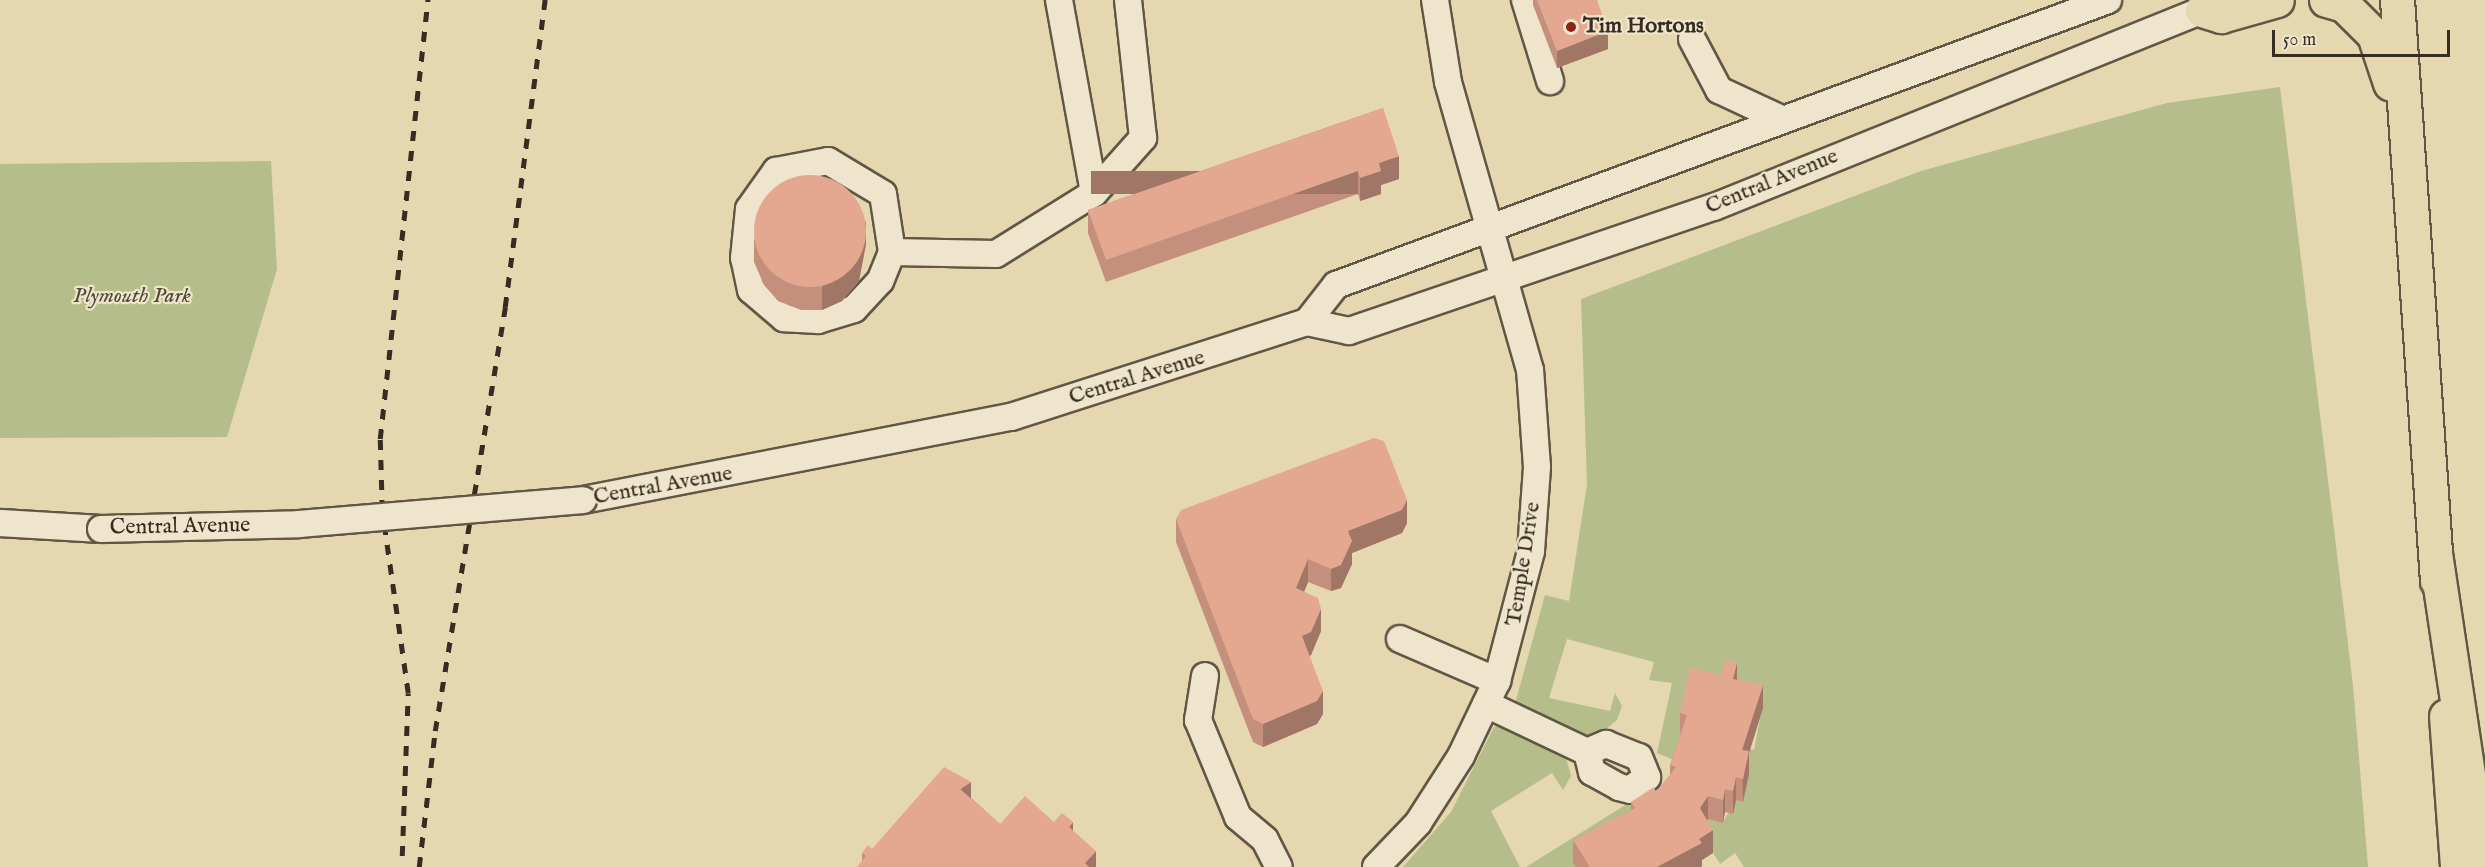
<!DOCTYPE html>
<style>
body{margin:0}
#map{position:relative;width:2485px;height:867px;overflow:hidden;background:#e5d7b0;font-family:"IM FELL English",serif}
div>[style]{position:absolute}
[style*='--x']{left:calc(var(--x)*1px);top:calc(var(--y)*1px);width:calc(var(--w)*1px);rotate:calc(var(--a)*1deg)}
.green>*{inset:0;background:#b5be8b}
.roads{filter:drop-shadow(2px 0 #625745) drop-shadow(-2px 0 #625745) drop-shadow(0 2px #625745) drop-shadow(0 -2px #625745)}
.minor>*{height:26px;margin:-13px;padding:0 13px;transform-origin:13px;border-radius:13px;background:#eee5cc}
.major>*{height:33px;margin:-16.5px;padding:0 16.5px;transform-origin:16.5px;border-radius:16.5px;background:#e5d7b0}
.highway>*{height:33px;margin:-16.5px;padding:0 16.5px;transform-origin:16.5px;border-radius:16.5px;background:#e5d7b0}
.rail>*{height:4.5px;margin-top:-2.25px;transform-origin:0;background:repeating-linear-gradient(90deg,#362c21 0 10px,transparent 0 20px)}
.bridges{filter:drop-shadow(2px 0 #625745) drop-shadow(-2px 0 #625745) drop-shadow(0 2px #625745) drop-shadow(0 -2px #625745)}
.minor-bridge>*{height:26px;margin:-13px;padding:0 13px;transform-origin:13px;border-radius:13px;background:#eee5cc}
.wall>*{inset:0;background:#c4907d}
.shaded-wall>*{inset:0;background:#a07666;transform-origin:0 0}
.building>*{inset:0;background:#e4a891}
.round{border-radius:50%}
.dots>*{width:16px;height:16px;translate:-50% -50%;box-sizing:border-box;border:3px solid #eee5cc;border-radius:50%}
span{translate:-50% -50%;white-space:nowrap;text-align:center;line-height:1.15;-webkit-text-stroke:4.5px #eee5cc;paint-order:stroke}
.poi-label{font-size:22px;color:#362c21;font-weight:700}
.left{translate:0 -50%;text-align:left}
.street-label{font-size:22px;color:#362c21}
.park-label{font-size:22px;color:#4f4936;font-style:italic}
.scale{position:absolute;left:2272px;top:30px;width:178px;height:27px;box-sizing:border-box;border:3px solid #362c21;border-top:0;padding-left:8px;font-size:18px;line-height:21px;white-space:nowrap;color:#362c21;-webkit-text-stroke:4px #eee5cc;paint-order:stroke}
</style>
<div id="map">
<div class="green">
<i style="clip-path:polygon(2280px 87px,2353px 685px,2368px 867px,1744px 867px,1735px 853px,1720px 864px,1700px 831px,1708px 819px,1723px 822px,1736px 800px,1743px 801px,1748px 749px,1754px 750px,1762px 708px,1676px 761px,1657px 753px,1672px 683px,1649px 680px,1654px 662px,1567px 639px,1549px 698px,1610px 711px,1615px 693px,1622px 706px,1617px 720px,1593px 740px,1515px 704px,1545px 595px,1569px 601px,1587px 484px,1581px 299px,1921px 171px,2167px 103px)"></i>
<i style="clip-path:polygon(271px 161px,277px 269px,227px 437px,0 438px,0 164px)"></i>
<i style="clip-path:polygon(1506px 725px,1555px 748px,1566px 757px,1571px 776px,1563px 790px,1552px 773px,1491px 811px,1520px 867px,1403px 867px,1451px 812px,1494px 727px)"></i>
<i style="clip-path:polygon(1643px 801px,1574px 863px,1576px 867px,1526px 867px,1627px 804px)"></i>
</div>
<div class="roads">
<div class="minor">
<i style="--x:1059;--y:0;--w:196;--a:79.7"></i>
<i style="--x:1525;--y:0;--w:85;--a:72.8"></i>
<i style="--x:1692;--y:39;--w:58;--a:62.1"></i>
<i style="--x:1719;--y:90;--w:66;--a:25"></i>
<i style="--x:828;--y:161;--w:64;--a:31"></i>
<i style="--x:883;--y:194;--w:59;--a:81.2"></i>
<i style="--x:892;--y:252;--w:31;--a:112"></i>
<i style="--x:880;--y:281;--w:38;--a:133"></i>
<i style="--x:854;--y:309;--w:38;--a:163"></i>
<i style="--x:818;--y:320;--w:34;--a:-177"></i>
<i style="--x:784;--y:318;--w:43;--a:-139.7"></i>
<i style="--x:751;--y:290;--w:33;--a:-102"></i>
<i style="--x:744;--y:258;--w:49;--a:-84.2"></i>
<i style="--x:749;--y:209;--w:47;--a:-54.6"></i>
<i style="--x:776;--y:171;--w:53;--a:-10.9"></i>
<i style="--x:892;--y:252;--w:104;--a:1.1"></i>
<i style="--x:996;--y:254;--w:115;--a:-31.9"></i>
<i style="--x:1094;--y:193;--w:74;--a:-48.3"></i>
<i style="--x:1143;--y:138;--w:139;--a:-96.2"></i>
<i style="--x:1307;--y:322;--w:47;--a:-51.9"></i>
<i style="--x:1336;--y:285;--w:823;--a:-20.26"></i>
<i style="--x:583;--y:500;--w:436;--a:-11"></i>
<i style="--x:1011;--y:417;--w:311;--a:-17.8"></i>
<i style="--x:1307;--y:322;--w:43;--a:12.1"></i>
<i style="--x:1349;--y:331;--w:385;--a:-18.8"></i>
<i style="--x:1714;--y:207;--w:546;--a:-21.96"></i>
<i style="--x:0;--y:523;--w:101;--a:3.4"></i>
<i style="--x:1400;--y:639;--w:106;--a:23.4"></i>
<i style="--x:1205;--y:676;--w:45;--a:99"></i>
<i style="--x:1198;--y:720;--w:105;--a:67.6"></i>
<i style="--x:1238;--y:817;--w:35;--a:40"></i>
<i style="--x:1265;--y:840;--w:30;--a:63"></i>
<i style="--x:1486;--y:704;--w:112;--a:25.4"></i>
<i style="--x:1587;--y:752;--w:21;--a:-23"></i>
<i style="--x:1606;--y:744;--w:35;--a:22"></i>
<i style="--x:1639;--y:757;--w:22;--a:68"></i>
<i style="--x:1647;--y:777;--w:21;--a:143"></i>
<i style="--x:1630;--y:790;--w:11;--a:-165"></i>
<i style="--x:1619;--y:787;--w:31;--a:-151"></i>
<i style="--x:1592;--y:772;--w:21;--a:-104"></i>
<i style="--x:1376;--y:867;--w:61;--a:-46.3"></i>
<i style="--x:1418;--y:823;--w:80;--a:-57.3"></i>
<i style="--x:1461;--y:756;--w:83;--a:-64.4"></i>
<i style="--x:1497;--y:681;--w:134;--a:-75.3"></i>
<i style="--x:1531;--y:551;--w:84;--a:-85.9"></i>
<i style="--x:1537;--y:467;--w:97;--a:-94.1"></i>
<i style="--x:1530;--y:370;--w:299;--a:-105.9"></i>
<i style="--x:1448;--y:82;--w:83;--a:-99"></i>
</div>
<div class="major">
<i style="--x:2326;--y:0;--w:19;--a:16"></i>
<i style="--x:2344;--y:5;--w:42;--a:45"></i>
<i style="--x:2374;--y:35;--w:51;--a:71.6"></i>
<i style="--x:2397;--y:0;--w:582;--a:86.06"></i>
<i style="--x:2202;--y:10;--w:20;--a:18"></i>
<i style="--x:2221;--y:16;--w:58;--a:-15.9"></i>
<i style="--x:2446;--y:716;--w:151;--a:85.8"></i>
</div>
<div class="highway">
<i style="--x:2435;--y:553;--w:317;--a:81.5"></i>
</div>
</div>
<div class="rail">
<i style="--x:402;--y:856;--w:163;--a:-87.9"></i>
<i style="--x:408;--y:693;--w:185;--a:-98.1"></i>
<i style="--x:382;--y:510;--w:71;--a:-91.6"></i>
<i style="--x:380;--y:439;--w:442;--a:-83.8"></i>
<i style="--x:419;--y:867;--w:137;--a:-83.3"></i>
<i style="--x:435;--y:731;--w:430;--a:-80.6"></i>
<i style="--x:505;--y:307;--w:310;--a:-82.6"></i>
</div>
<div class="bridges">
<div class="minor-bridge">
<i style="--x:101;--y:529;--w:198;--a:-1.4"></i>
<i style="--x:299;--y:524;--w:285;--a:-4.8"></i>
</div>
</div>
<div class="wall">
<i style="clip-path:polygon(1533px 0,1597px 0,1608px 49px,1557px 68px,1533px 5px)"></i>
<i style="clip-path:polygon(1383px 108px,1399px 179px,1381px 185px,1381px 194px,1360px 201px,1358px 194px,1106px 282px,1088px 233px,1088px 210px)"></i>
<i style="clip-path:polygon(754px 239px,866px 244px,859px 281px,842px 301px,822px 310px,801px 310px,778px 301px,764px 285px,754px 262px)"></i>
<i style="clip-path:polygon(1176px 519px,1407px 523px,1402px 533px,1352px 553px,1352px 564px,1341px 588px,1331px 591px,1308px 582px,1304px 592px,1321px 631px,1311px 655px,1309px 656px,1323px 714px,1317px 724px,1263px 747px,1253px 742px,1176px 542px)"></i>
<i style="clip-path:polygon(1737px 679px,1763px 708px,1749px 753px,1749px 774px,1743px 802px,1736px 800px,1733px 814px,1725px 812px,1723px 823px,1708px 819px,1707px 820px,1713px 853px,1702px 860px,1702px 866px,1701px 867px,1576px 867px,1573px 863px,1573px 840px,1631px 810px,1631px 802px,1656px 792px,1670px 775px,1670px 765px,1680px 735px,1680px 713px)"></i>
<i style="clip-path:polygon(971px 798px,1000px 824px,1054px 822px,1073px 831px,1096px 867px,862px 861px,862px 853px,872px 849px)"></i>
</div>
<div class="shaded-wall">
<i style="clip-path:polygon(1608px 31px,1608px 49px,1557px 68px,1557px 51px)"></i>
<i style="clip-path:polygon(1399px 156px,1399px 179px,1381px 185px,1381px 194px,1360px 201px,1360px 178px,1379px 163px)"></i>
<i style="left:1358px;top:171px;width:23px;height:267px;rotate:90deg"></i>
<i style="clip-path:polygon(866px 221px,866px 244px,859px 281px,842px 301px,822px 310px,822px 287px)"></i>
<i style="clip-path:polygon(1407px 500px,1407px 523px,1402px 533px,1352px 553px,1352px 564px,1341px 588px,1331px 591px,1331px 569px,1348px 531px)"></i>
<i style="clip-path:polygon(1308px 559px,1308px 582px,1296px 611px,1296px 588px)"></i>
<i style="clip-path:polygon(1321px 609px,1321px 631px,1311px 655px,1302px 659px,1302px 636px)"></i>
<i style="clip-path:polygon(1737px 662px,1737px 685px,1733px 679px)"></i>
<i style="clip-path:polygon(1763px 685px,1763px 708px,1749px 753px,1749px 774px,1743px 802px,1742px 750px)"></i>
<i style="clip-path:polygon(1323px 691px,1323px 714px,1317px 724px,1263px 747px,1263px 724px)"></i>
<i style="clip-path:polygon(1736px 777px,1736px 800px,1733px 814px,1733px 791px)"></i>
<i style="clip-path:polygon(971px 782px,971px 805px,960px 789px)"></i>
<i style="clip-path:polygon(1725px 789px,1725px 812px,1723px 823px,1723px 800px)"></i>
<i style="clip-path:polygon(1708px 796px,1708px 819px,1700px 831px,1700px 808px)"></i>
<i style="clip-path:polygon(1073px 822px,1073px 845px,1069px 827px)"></i>
<i style="clip-path:polygon(1713px 830px,1713px 853px,1702px 860px,1702px 866px,1701px 867px,1657px 867px)"></i>
<i style="clip-path:polygon(1096px 851px,1096px 867px,1085px 867px,1085px 863px)"></i>
</div>
<div class="building">
<i style="clip-path:polygon(1537px 0,1597px 0,1608px 31px,1557px 51px)"></i>
<i style="clip-path:polygon(1383px 108px,1399px 156px,1379px 163px,1381px 171px,1360px 178px,1358px 171px,1106px 260px,1088px 210px)"></i>
<i class="round" style="left:754px;top:175px;width:112px;height:112px"></i>
<i style="clip-path:polygon(1374px 438px,1384px 441px,1407px 500px,1402px 510px,1348px 531px,1352px 541px,1341px 565px,1331px 569px,1308px 559px,1296px 588px,1318px 598px,1321px 609px,1311px 632px,1302px 636px,1323px 691px,1317px 701px,1263px 724px,1253px 719px,1176px 519px,1181px 510px)"></i>
<i style="clip-path:polygon(1725px 660px,1737px 662px,1733px 679px,1763px 685px,1742px 750px,1749px 751px,1743px 779px,1736px 777px,1733px 791px,1725px 789px,1723px 800px,1708px 796px,1700px 808px,1713px 830px,1699px 839px,1702px 843px,1657px 867px,1590px 867px,1573px 840px,1635px 808px,1631px 802px,1654px 787px,1656px 792px,1676px 767px,1670px 765px,1687px 715px,1680px 713px,1690px 668px,1721px 675px)"></i>
<i style="clip-path:polygon(944px 767px,971px 782px,960px 789px,1000px 824px,1025px 796px,1054px 822px,1062px 813px,1073px 822px,1069px 827px,1096px 851px,1085px 863px,1089px 867px,857px 867px,866px 856px,862px 853px,868px 845px,872px 849px)"></i>
</div>
<div class="dots">
<i style="left:1571px;top:27px;background:#8f2418"></i>
</div>
<div class="poi-label">
<span class="left" style="left:1583px;top:27px">Tim Hortons</span>
</div>
<div class="street-label">
<span style="left:1772px;top:182px;rotate:-22deg">Central Avenue</span>
<span style="left:1137px;top:378px;rotate:-17deg">Central Avenue</span>
<span style="left:663px;top:486px;rotate:-10deg">Central Avenue</span>
<span style="left:180px;top:527px;rotate:-1deg">Central Avenue</span>
<span style="left:1524px;top:564px;rotate:-81deg">Temple Drive</span>
</div>
<div class="park-label">
<span style="left:132px;top:297px">Plymouth Park</span>
</div>
<div class="scale">50 m</div>
</div>
